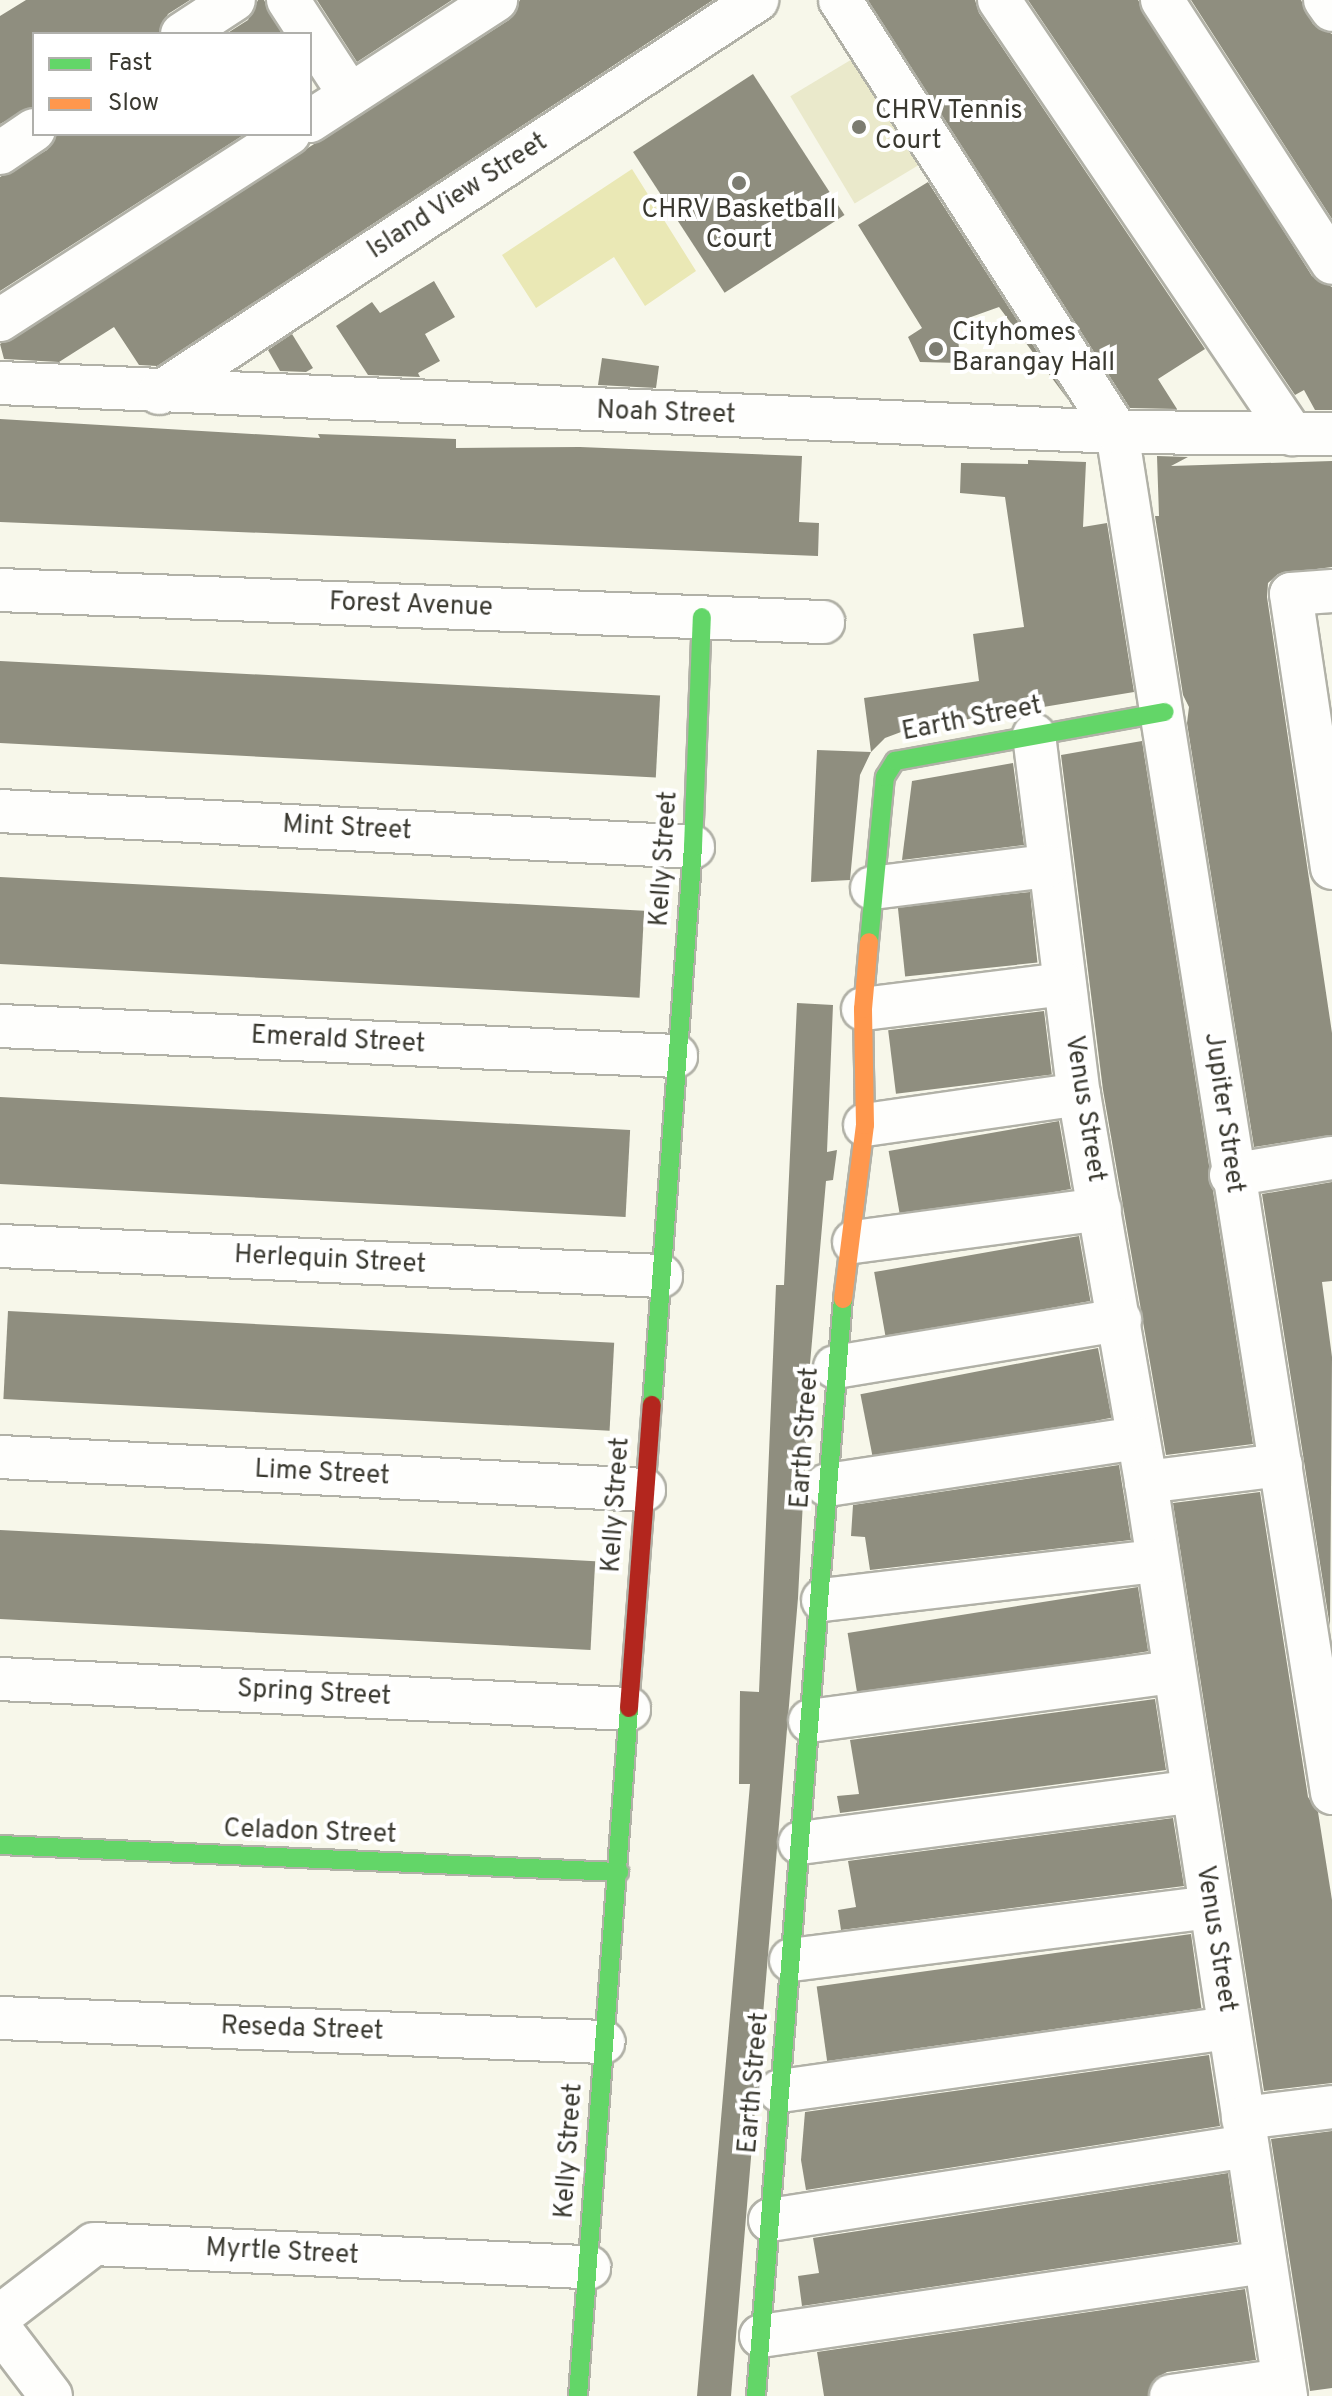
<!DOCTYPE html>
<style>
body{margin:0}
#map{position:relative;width:1332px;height:2396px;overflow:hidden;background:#f7f7ea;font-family:Overpass,sans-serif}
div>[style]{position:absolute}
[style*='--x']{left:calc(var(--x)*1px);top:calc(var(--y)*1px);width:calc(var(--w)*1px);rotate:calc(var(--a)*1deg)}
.green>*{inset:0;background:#eae9cb;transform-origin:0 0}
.water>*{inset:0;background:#eae8b5}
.building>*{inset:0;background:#8f8e7f;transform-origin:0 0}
.roads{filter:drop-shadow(2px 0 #b1b1a7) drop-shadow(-2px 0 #b1b1a7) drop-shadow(0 2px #b1b1a7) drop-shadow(0 -2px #b1b1a7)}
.street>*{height:42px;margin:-21px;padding:0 21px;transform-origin:21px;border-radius:21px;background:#fefefc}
.fast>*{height:18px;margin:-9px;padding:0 9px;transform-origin:9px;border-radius:9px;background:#63d668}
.slow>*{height:18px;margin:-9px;padding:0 9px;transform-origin:9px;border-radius:9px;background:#ff974d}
.jam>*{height:18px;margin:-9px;padding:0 9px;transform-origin:9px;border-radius:9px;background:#b3261e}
.dots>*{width:22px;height:22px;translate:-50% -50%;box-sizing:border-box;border:4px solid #fff;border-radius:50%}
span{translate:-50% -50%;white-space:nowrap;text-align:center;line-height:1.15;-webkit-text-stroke:8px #fff;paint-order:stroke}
.poi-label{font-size:26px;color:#3a3930}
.left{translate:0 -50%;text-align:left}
.street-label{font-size:26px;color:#3a3930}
.legend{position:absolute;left:32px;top:32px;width:280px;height:104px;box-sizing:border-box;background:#fff;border:2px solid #b0b0ac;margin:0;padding:10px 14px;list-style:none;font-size:24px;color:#3a3930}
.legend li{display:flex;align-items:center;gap:16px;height:40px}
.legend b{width:40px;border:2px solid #b0b0ac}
</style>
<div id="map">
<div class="green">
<i style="left:864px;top:52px;width:125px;height:86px;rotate:59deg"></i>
</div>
<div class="water">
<i style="clip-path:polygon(632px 169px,696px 271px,645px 306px,614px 257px,536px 308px,502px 255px)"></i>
</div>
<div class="building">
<i style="clip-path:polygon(26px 0,190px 0,168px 14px,158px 34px,34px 34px,34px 106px,0 124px,0 16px)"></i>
<i style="clip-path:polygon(258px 0,264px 0,282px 34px,226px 34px,248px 20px)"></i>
<i style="clip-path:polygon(317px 0,452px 0,357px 62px)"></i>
<i style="clip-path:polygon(520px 0,713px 0,157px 366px,139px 365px,114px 327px,59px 362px,4px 359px,0 344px,509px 20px)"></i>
<i style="clip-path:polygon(868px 0,975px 0,979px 13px,1205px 349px,1158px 379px,1177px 409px,1130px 408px)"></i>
<i style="clip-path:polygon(1028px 0,1138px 0,1312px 276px,1332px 287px,1332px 410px,1315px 410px,1304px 390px,1295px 395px)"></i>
<i style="clip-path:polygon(1191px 0,1301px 0,1313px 24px,1332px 34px,1332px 219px)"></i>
<i style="left:753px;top:74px;width:168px;height:143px;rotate:57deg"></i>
<i style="clip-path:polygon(57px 134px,245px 134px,0 291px,0 177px,47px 150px)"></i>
<i style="clip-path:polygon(928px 182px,1069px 401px,999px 307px,957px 322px,960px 363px,920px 362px,908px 337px,922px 328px,858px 225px)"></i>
<i style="clip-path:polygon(434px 281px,455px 317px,425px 334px,440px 361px,418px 373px,420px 377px,368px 375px,336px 326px,372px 302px,380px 313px)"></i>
<i style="clip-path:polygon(292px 334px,313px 368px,306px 372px,280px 371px,268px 350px)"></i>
<i style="clip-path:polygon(602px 358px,659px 366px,656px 388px,598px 385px)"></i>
<i style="clip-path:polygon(0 419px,320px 438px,318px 434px,456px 439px,456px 448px,580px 447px,802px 456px,799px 522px,819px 523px,818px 556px,0 522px)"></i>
<i style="clip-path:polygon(1157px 456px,1188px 457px,1171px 466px,1332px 461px,1332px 567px,1278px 574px,1268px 583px,1267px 597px,1332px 1033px,1332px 1135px,1254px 1147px,1187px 723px,1189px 707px,1183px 695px,1155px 516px,1159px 516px)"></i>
<i style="clip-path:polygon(1028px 460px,1086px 462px,1083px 527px,1107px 523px,1134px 692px,909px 729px,885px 738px,871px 752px,864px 698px,979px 681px,973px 634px,1024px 627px,1005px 497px,960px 493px,961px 463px,1028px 464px)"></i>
<i style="left:0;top:661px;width:661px;height:82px;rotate:3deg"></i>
<i style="clip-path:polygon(1142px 741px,1253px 1444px,1166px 1455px,1103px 1090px,1061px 755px)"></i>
<i style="clip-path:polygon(817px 750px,871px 752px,860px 775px,850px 880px,811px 882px)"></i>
<i style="clip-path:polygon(1013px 763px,1024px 845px,902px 860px,912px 781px)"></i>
<i style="left:0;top:877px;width:645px;height:87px;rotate:3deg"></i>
<i style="left:1030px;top:892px;width:71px;height:133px;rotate:84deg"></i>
<i style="clip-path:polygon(797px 1003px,833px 1005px,827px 1152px,837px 1150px,833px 1180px,826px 1181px,810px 1364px,798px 1598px,731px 2396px,697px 2396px,750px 1784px,739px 1784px,740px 1691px,759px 1692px,776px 1285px,784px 1285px)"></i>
<i style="left:1044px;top:1011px;width:64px;height:157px;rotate:83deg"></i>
<i style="left:0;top:1097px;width:631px;height:87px;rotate:3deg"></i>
<i style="left:1059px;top:1121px;width:69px;height:173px;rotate:80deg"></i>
<i style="clip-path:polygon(1332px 1182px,1332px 1281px,1322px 1282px,1332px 1357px,1330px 1627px,1262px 1194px)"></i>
<i style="left:1079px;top:1236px;width:66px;height:208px;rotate:80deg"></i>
<i style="left:8px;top:1311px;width:607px;height:88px;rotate:3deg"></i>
<i style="left:1098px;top:1348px;width:71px;height:242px;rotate:79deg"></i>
<i style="clip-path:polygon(1119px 1465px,1131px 1540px,870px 1570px,865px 1537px,851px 1536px,853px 1505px)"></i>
<i style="clip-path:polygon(1260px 1492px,1308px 1797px,1318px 1812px,1332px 1900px,1332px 2083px,1264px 2091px,1173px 1503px)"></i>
<i style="left:0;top:1530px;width:596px;height:89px;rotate:3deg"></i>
<i style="left:1138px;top:1587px;width:65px;height:294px;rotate:81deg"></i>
<i style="clip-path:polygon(1155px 1699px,1166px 1770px,840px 1813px,837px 1796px,859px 1794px,850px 1740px)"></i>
<i style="clip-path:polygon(1173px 1818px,1184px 1886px,841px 1930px,838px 1910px,856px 1907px,848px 1861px)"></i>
<i style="left:1191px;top:1934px;width:75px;height:378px;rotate:82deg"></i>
<i style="clip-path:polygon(1209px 2055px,1220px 2126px,806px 2190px,801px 2160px,805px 2112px)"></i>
<i style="clip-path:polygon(1332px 2131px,1332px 2388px,1310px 2391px,1271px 2139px)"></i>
<i style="clip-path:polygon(1228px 2173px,1238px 2242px,802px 2306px,798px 2276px,819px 2273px,813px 2238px)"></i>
<i style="clip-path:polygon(1245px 2289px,1256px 2360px,1167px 2372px,1156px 2378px,1148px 2396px,824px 2396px,817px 2352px)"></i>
</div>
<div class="roads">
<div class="street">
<i style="--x:288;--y:0;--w:113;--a:56.9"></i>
<i style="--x:840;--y:0;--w:513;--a:57.33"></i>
<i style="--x:1117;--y:432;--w:1378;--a:81.02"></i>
<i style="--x:999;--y:0;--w:524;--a:55.98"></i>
<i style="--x:1162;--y:0;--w:313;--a:57.1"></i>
<i style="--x:1325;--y:0;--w:12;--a:55"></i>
<i style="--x:182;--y:34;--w:62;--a:-33.2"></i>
<i style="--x:310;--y:121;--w:222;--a:-33"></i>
<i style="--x:0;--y:153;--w:41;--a:-34.1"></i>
<i style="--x:0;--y:320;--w:344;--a:-32.8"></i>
<i style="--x:0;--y:383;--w:1118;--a:2.51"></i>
<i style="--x:1117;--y:432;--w:215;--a:0.5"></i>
<i style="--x:159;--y:393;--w:716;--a:-33.31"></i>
<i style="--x:0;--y:590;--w:824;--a:2.23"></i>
<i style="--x:1332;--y:591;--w:41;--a:175.8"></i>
<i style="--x:1291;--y:594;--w:277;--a:81.5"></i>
<i style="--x:1034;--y:735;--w:362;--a:82.9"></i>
<i style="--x:1079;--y:1094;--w:394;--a:80.2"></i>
<i style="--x:1146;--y:1482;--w:925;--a:81.29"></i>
<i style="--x:0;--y:811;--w:694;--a:2.97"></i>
<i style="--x:872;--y:888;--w:176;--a:-7.2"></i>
<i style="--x:863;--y:1009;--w:203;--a:-7.1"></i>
<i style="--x:0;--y:1026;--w:677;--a:2.54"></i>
<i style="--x:865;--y:1125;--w:216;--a:-8.2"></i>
<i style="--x:1231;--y:1175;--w:102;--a:-9.6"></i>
<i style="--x:854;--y:1242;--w:248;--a:-7.6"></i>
<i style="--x:0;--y:1246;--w:662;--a:2.6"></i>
<i style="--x:835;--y:1367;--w:289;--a:-9.4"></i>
<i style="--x:0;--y:1457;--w:645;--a:2.93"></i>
<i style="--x:1146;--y:1482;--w:136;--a:-7.2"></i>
<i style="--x:827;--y:1485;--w:313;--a:-8.6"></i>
<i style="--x:823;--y:1600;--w:336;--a:-6.7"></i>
<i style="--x:0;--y:1679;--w:630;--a:2.73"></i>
<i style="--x:810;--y:1721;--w:367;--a:-7.7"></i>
<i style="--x:800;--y:1843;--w:396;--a:-7.5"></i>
<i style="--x:791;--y:1960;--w:422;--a:-7.2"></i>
<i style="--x:0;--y:2018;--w:604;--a:2.28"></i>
<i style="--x:780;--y:2091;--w:453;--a:-8"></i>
<i style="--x:1243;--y:2118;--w:90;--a:-7"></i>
<i style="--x:770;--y:2220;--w:483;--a:-8.8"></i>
<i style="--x:0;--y:2316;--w:118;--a:-37.5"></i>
<i style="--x:94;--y:2244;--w:496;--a:2.7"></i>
<i style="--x:0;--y:2329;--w:84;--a:52.7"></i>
<i style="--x:761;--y:2336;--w:509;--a:-8.35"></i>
<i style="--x:1171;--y:2396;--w:113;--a:-8.1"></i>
</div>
<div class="fast">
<i style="--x:869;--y:942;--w:166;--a:-84.5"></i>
<i style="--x:885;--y:777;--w:19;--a:-58"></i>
<i style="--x:895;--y:761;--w:274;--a:-10.3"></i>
<i style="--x:652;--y:1405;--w:560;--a:-85.8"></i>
<i style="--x:693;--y:847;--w:230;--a:-87.8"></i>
<i style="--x:0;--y:1845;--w:620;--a:2.5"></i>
<i style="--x:578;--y:2396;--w:690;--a:-85.76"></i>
<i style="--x:756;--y:2396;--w:1100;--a:-85.47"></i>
</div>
<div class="slow">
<i style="--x:843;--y:1299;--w:175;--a:-82.8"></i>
<i style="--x:865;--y:1125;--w:116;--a:-91"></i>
<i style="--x:863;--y:1009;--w:67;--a:-84.9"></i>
</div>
<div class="jam">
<i style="--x:629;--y:1708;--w:304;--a:-85.7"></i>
</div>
</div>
<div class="dots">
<i style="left:859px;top:127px;background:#7c7c71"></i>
<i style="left:739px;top:183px;background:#7c7c71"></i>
<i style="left:936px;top:349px;background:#7c7c71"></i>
</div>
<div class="poi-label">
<span class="left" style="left:875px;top:127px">CHRV Tennis<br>Court</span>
<span style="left:739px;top:226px">CHRV Basketball<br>Court</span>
<span class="left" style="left:952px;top:349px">Cityhomes<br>Barangay Hall</span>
</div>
<div class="street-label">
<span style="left:458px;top:197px;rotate:-33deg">Island View Street</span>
<span style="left:666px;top:414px;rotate:2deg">Noah Street</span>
<span style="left:411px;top:606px;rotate:2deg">Forest Avenue</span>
<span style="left:972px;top:720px;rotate:-11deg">Earth Street</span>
<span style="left:347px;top:829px;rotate:3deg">Mint Street</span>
<span style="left:665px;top:859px;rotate:-86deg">Kelly Street</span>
<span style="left:338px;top:1041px;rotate:3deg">Emerald Street</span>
<span style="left:1084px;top:1109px;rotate:81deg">Venus Street</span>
<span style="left:1223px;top:1113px;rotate:82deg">Jupiter Street</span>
<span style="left:330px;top:1261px;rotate:3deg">Herlequin Street</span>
<span style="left:806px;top:1438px;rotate:-86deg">Earth Street</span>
<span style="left:322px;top:1474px;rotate:3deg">Lime Street</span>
<span style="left:617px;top:1505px;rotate:-86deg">Kelly Street</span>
<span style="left:314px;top:1694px;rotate:3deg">Spring Street</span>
<span style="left:310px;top:1833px;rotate:2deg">Celadon Street</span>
<span style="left:1215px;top:1939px;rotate:81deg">Venus Street</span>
<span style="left:302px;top:2030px;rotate:2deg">Reseda Street</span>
<span style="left:755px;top:2083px;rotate:-85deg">Earth Street</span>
<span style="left:570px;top:2151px;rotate:-86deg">Kelly Street</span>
<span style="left:282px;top:2253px;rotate:3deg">Myrtle Street</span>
</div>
<ul class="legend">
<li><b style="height:10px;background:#63d668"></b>Fast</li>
<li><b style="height:10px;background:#ff974d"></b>Slow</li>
</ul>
</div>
